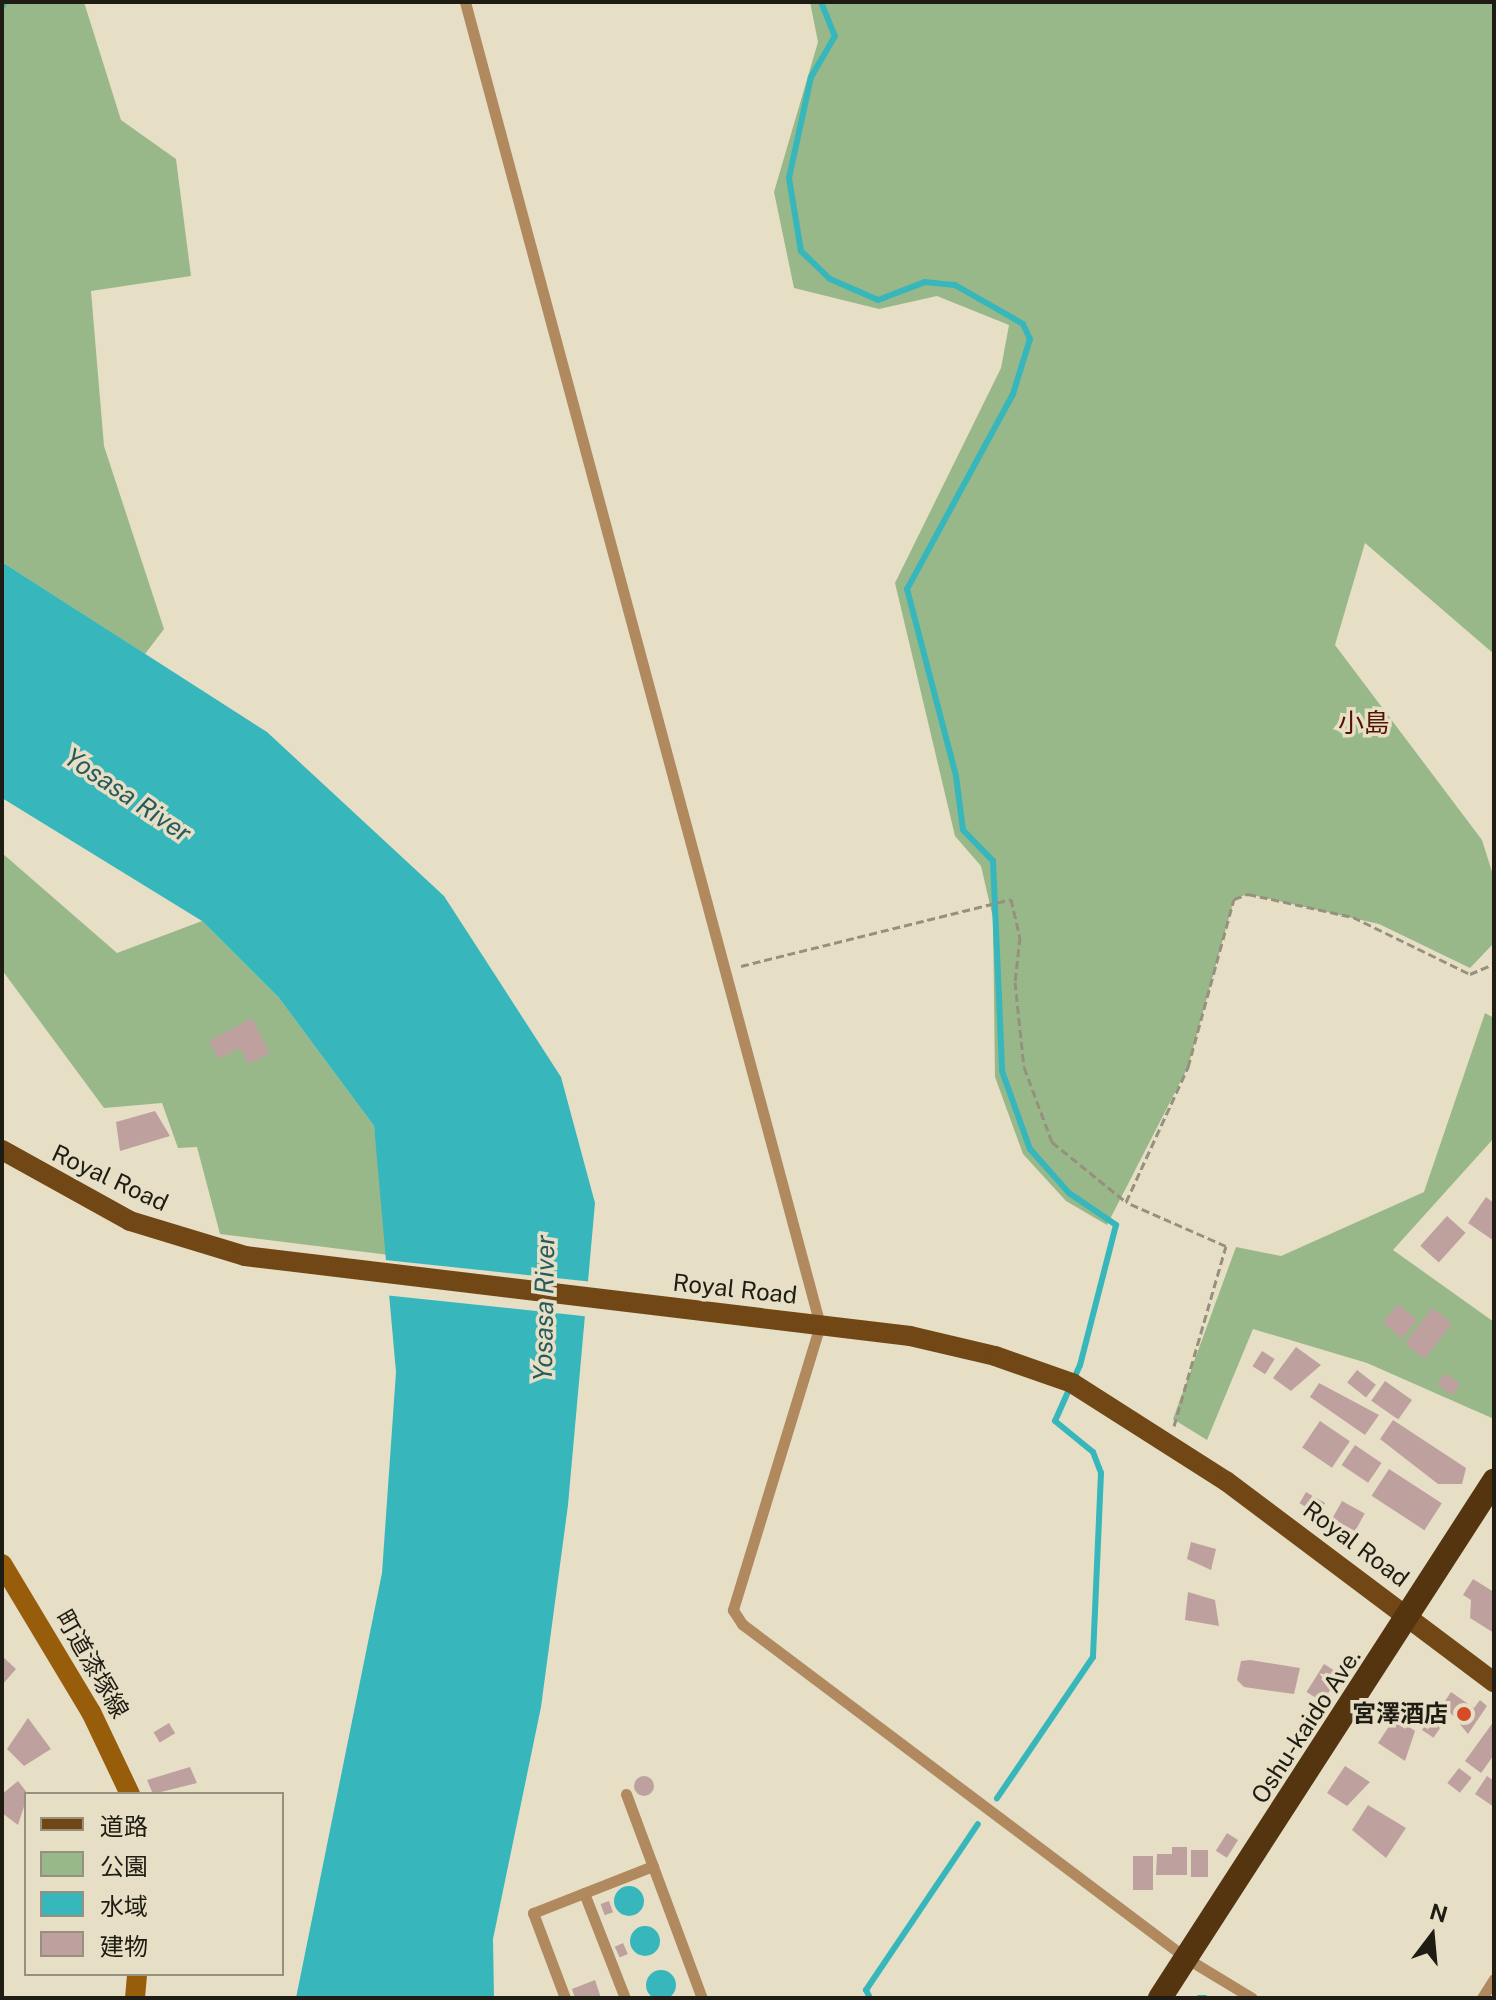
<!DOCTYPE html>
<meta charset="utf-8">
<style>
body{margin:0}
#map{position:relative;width:1496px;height:2000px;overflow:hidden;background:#e6dfc6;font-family:"Public Sans","Noto Sans JP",sans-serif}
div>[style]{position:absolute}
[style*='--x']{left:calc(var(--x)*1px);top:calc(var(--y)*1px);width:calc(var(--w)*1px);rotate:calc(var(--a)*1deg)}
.green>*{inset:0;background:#99b889}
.water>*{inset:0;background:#37b7bb}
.round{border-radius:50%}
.pier>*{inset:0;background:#e6dfc6;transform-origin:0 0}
.stream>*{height:6px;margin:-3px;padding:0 3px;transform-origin:3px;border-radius:3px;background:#37b7bb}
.building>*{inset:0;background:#bea19f;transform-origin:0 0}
.path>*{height:3px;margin-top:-1.5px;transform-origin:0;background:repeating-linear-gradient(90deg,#96907e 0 8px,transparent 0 12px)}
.lane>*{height:11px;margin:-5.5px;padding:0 5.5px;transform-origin:5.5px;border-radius:5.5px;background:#b1895f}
.secondary>*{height:20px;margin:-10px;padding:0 10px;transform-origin:10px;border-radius:10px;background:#975d0a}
.primary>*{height:20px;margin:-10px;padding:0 10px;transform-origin:10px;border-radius:10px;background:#714815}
.highway>*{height:24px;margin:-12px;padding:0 12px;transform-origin:12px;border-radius:12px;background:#543510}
.dots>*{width:22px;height:22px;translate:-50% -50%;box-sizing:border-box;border:4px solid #e6dfc6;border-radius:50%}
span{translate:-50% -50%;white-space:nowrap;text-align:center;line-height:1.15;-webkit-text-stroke:7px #e6dfc6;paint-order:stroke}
.street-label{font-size:24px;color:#1f1c13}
.poi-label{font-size:24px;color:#1f1c13;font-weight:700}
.right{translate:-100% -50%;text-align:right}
.neighbourhood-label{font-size:26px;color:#541202}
.water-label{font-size:26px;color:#285b5d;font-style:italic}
.frame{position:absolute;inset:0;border:4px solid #1f1c13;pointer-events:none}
.legend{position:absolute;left:24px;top:1792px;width:260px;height:184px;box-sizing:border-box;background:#e6dfc6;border:2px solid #96917e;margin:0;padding:10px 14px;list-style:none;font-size:24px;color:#1f1c13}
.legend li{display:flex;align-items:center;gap:16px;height:40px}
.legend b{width:40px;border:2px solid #96917e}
.north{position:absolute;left:1392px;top:1896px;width:80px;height:80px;-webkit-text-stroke:6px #e6dfc6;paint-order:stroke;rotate:16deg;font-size:22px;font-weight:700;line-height:32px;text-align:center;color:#1f1c13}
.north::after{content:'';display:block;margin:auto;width:28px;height:36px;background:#1f1c13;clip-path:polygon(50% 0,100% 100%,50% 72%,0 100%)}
</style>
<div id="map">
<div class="green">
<i style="clip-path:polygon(2px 2px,84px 2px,121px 120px,176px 159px,191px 276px,91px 291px,104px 446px,164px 629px,145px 654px,2px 562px)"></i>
<i style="clip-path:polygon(810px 2px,1494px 2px,1494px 654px,1365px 543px,1335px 645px,1482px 840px,1494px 878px,1494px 943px,1470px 968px,1379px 924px,1248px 894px,1234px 899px,1188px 1067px,1107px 1225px,1066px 1201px,1023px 1154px,995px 1077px,993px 918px,981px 866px,955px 836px,895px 583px,1001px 368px,1009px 325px,937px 296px,879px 309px,794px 288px,774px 192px,818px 42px)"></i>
<i style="clip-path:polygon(2px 853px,117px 953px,202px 921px,279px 998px,374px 1126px,389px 1255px,220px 1234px,197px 1147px,178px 1148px,162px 1103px,104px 1108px,2px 970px)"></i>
<i style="clip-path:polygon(1485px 1013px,1494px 1018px,1494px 1138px,1393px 1250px,1494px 1322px,1494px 1419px,1367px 1363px,1253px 1329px,1207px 1440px,1173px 1419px,1236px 1247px,1281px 1256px,1424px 1192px)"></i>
</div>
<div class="water">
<i style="clip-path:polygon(2px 562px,267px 732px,444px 896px,561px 1077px,595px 1203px,568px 1505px,541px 1707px,493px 1939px,494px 1998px,296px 1998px,382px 1573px,396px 1372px,374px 1126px,279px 998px,202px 921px,2px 798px)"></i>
<i class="round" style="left:614px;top:1886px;width:30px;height:30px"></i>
<i class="round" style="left:630px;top:1926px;width:30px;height:30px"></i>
<i class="round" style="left:646px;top:1970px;width:30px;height:30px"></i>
</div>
<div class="pier">
<i style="left:385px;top:1260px;width:205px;height:35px;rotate:6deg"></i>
</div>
<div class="stream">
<i style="--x:821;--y:2;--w:37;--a:68"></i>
<i style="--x:835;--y:36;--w:48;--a:120.3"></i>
<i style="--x:811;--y:77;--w:103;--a:102.3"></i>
<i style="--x:789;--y:178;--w:74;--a:80.7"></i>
<i style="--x:801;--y:251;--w:40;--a:44"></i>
<i style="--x:830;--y:279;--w:52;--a:23.6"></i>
<i style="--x:878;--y:300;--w:50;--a:-21"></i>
<i style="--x:925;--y:282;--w:30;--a:6"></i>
<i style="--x:955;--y:285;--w:78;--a:29.8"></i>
<i style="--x:1023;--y:324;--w:17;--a:65"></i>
<i style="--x:1030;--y:339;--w:58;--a:107.2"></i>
<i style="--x:1013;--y:394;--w:222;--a:118.5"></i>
<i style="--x:907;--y:589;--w:193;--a:75.3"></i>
<i style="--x:956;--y:776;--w:54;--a:82.6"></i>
<i style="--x:963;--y:830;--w:43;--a:45.9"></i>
<i style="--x:993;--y:861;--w:210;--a:87.5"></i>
<i style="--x:1002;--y:1071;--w:83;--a:70.3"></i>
<i style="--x:1030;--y:1149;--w:59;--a:48.4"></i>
<i style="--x:1069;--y:1193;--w:57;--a:34.2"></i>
<i style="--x:1116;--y:1225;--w:145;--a:104.4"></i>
<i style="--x:1080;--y:1365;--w:61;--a:114.1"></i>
<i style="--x:1055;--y:1421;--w:49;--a:39.2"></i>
<i style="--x:1093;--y:1452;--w:22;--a:69"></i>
<i style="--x:1101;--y:1473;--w:184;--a:92.5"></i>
<i style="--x:1093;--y:1657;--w:171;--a:124.2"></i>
<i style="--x:2;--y:7;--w:6;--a:-59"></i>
<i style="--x:870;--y:1998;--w:9;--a:-117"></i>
<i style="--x:866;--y:1990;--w:200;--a:-56"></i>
<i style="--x:1199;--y:1998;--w:6;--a:0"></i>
</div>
<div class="building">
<i style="clip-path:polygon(252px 1018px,270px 1053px,248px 1064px,240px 1048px,218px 1059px,209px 1041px)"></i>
<i style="clip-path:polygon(155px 1111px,170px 1136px,120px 1151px,116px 1122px)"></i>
<i style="clip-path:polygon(1486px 1197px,1494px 1203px,1494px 1241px,1468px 1223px)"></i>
<i style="left:1447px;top:1216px;width:25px;height:40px;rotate:42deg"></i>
<i style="left:1398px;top:1304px;width:25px;height:24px;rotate:40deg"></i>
<i style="left:1432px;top:1308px;width:25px;height:45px;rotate:37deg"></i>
<i style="clip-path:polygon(1296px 1347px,1321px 1365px,1291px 1391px,1273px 1378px)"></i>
<i style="left:1262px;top:1351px;width:15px;height:18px;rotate:32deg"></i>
<i style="left:1357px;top:1370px;width:24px;height:16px;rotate:38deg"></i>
<i style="left:1445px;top:1373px;width:19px;height:14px;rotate:36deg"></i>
<i style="left:1385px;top:1381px;width:33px;height:24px;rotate:35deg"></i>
<i style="clip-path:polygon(1319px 1383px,1379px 1415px,1365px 1435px,1310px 1397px)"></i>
<i style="clip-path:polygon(1393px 1420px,1466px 1468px,1462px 1484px,1438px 1484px,1380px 1439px)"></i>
<i style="left:1320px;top:1421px;width:36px;height:32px;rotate:34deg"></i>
<i style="left:1355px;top:1445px;width:32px;height:24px;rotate:34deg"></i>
<i style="left:1389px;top:1469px;width:63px;height:32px;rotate:33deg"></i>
<i style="left:1306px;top:1492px;width:22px;height:13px;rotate:30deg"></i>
<i style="left:1342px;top:1501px;width:26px;height:20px;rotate:29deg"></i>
<i style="clip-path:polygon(1191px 1542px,1216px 1549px,1211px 1570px,1187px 1559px)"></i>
<i style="clip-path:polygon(1473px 1579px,1494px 1592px,1494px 1633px,1470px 1618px,1471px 1600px,1463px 1595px)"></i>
<i style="clip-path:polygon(1188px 1592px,1215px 1600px,1219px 1626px,1185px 1620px)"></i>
<i style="clip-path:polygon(2px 1656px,16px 1669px,2px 1685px)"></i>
<i style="clip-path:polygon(1250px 1660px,1300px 1668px,1294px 1694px,1244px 1687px,1237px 1680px,1241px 1661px)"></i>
<i style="left:1324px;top:1664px;width:19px;height:33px;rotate:32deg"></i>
<i style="clip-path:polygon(1451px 1692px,1474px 1708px,1480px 1700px,1487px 1706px,1468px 1734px,1443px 1704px)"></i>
<i style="left:1432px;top:1715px;width:14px;height:18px;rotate:34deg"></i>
<i style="clip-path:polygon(1395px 1717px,1415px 1731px,1405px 1761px,1378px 1743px)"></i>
<i style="clip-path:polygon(28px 1718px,51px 1749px,24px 1766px,7px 1749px)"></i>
<i style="clip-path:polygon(1494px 1721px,1494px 1755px,1481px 1773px,1465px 1761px)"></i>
<i style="left:169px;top:1723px;width:12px;height:18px;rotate:59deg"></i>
<i style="clip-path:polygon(1345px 1766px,1370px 1782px,1347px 1806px,1327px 1793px)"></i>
<i style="clip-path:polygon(190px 1767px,197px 1783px,153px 1794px,147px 1780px)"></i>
<i style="left:1459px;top:1768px;width:16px;height:19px;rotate:38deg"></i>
<i style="clip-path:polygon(1487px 1776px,1494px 1781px,1494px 1807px,1475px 1794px)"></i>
<i class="round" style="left:634px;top:1776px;width:20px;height:20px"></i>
<i style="clip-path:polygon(18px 1781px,28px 1794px,18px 1825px,2px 1813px,2px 1794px)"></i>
<i style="clip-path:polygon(1368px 1805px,1406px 1828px,1386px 1858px,1352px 1830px)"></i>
<i style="left:1227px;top:1833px;width:13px;height:21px;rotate:32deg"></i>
<i style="clip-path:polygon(1172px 1847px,1187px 1847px,1187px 1875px,1156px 1875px,1157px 1854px,1172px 1854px)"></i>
<i style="left:1191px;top:1850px;width:17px;height:27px"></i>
<i style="left:1133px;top:1856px;width:20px;height:34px"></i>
<i style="left:609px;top:1901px;width:12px;height:9px;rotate:70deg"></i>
<i style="left:623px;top:1943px;width:12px;height:9px;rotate:66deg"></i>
<i style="clip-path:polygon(595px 1980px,601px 1998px,575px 1998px,572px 1989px)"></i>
</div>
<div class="path">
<i style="--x:741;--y:966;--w:278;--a:-13.9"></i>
<i style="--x:1011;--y:899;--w:39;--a:77"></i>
<i style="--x:1020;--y:937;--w:45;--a:96.3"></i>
<i style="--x:1015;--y:982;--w:85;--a:84"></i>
<i style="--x:1024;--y:1067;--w:80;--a:69.5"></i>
<i style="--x:1052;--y:1142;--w:95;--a:39"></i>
<i style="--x:1174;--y:1426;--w:187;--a:-73.9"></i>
<i style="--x:1226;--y:1246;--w:109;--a:-156.3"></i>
<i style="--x:1126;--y:1202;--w:149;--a:-65.3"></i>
<i style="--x:1188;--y:1067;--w:174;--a:-74.7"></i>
<i style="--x:1234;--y:899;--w:15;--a:-20"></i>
<i style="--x:1248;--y:894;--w:107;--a:12.4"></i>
<i style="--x:1353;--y:917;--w:130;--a:26"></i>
<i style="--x:1470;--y:974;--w:26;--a:-23"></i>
</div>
<div class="lane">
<i style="--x:465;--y:2;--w:1370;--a:74.98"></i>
<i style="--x:820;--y:1325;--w:298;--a:107"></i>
<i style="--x:733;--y:1610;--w:17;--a:57"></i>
<i style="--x:742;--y:1624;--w:556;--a:36.95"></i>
<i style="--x:1186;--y:1958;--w:77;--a:31.2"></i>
<i style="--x:626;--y:1794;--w:218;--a:69.6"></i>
<i style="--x:584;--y:1893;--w:113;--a:68.7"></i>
<i style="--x:565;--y:1998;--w:91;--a:-110.6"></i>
<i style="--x:533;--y:1913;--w:129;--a:-21.4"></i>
<i style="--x:1482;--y:1998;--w:22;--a:-58"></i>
</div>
<div class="secondary">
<i style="--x:2;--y:1564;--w:173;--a:59"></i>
<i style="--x:91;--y:1712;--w:91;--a:64.6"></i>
<i style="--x:135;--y:1998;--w:24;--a:-85"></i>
</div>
<div class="primary">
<i style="--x:2;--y:1150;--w:146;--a:29"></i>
<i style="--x:130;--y:1221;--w:120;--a:16.9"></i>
<i style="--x:245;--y:1256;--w:670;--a:6.86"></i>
<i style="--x:910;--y:1336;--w:87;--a:13.2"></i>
<i style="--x:995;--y:1356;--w:82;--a:19.3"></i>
<i style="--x:1072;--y:1383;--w:183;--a:32.5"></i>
<i style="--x:1226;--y:1481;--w:335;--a:36.9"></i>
</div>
<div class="highway">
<i style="--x:1160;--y:1998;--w:616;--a:-57.14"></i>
</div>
<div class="dots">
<i style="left:1464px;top:1714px;background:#d54c28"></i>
</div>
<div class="street-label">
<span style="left:110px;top:1178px;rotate:25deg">Royal Road</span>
<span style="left:735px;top:1289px;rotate:6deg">Royal Road</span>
<span style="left:1356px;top:1544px;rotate:37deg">Royal Road</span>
<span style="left:92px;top:1664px;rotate:60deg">町道漆塚線</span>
<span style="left:1306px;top:1726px;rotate:-57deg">Oshu-kaido Ave.</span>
</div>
<div class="poi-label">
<span class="right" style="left:1448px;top:1714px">宮澤酒店</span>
</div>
<div class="neighbourhood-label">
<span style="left:1364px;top:723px">小島</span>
</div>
<div class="water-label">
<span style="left:128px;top:795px;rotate:34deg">Yosasa River</span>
<span style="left:544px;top:1308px;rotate:-89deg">Yosasa River</span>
</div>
<div class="frame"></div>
<ul class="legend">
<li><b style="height:10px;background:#714815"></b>道路</li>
<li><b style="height:22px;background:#99b889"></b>公園</li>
<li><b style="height:22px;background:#37b7bb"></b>水域</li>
<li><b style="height:22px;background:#bea19f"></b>建物</li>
</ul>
<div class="north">N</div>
</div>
